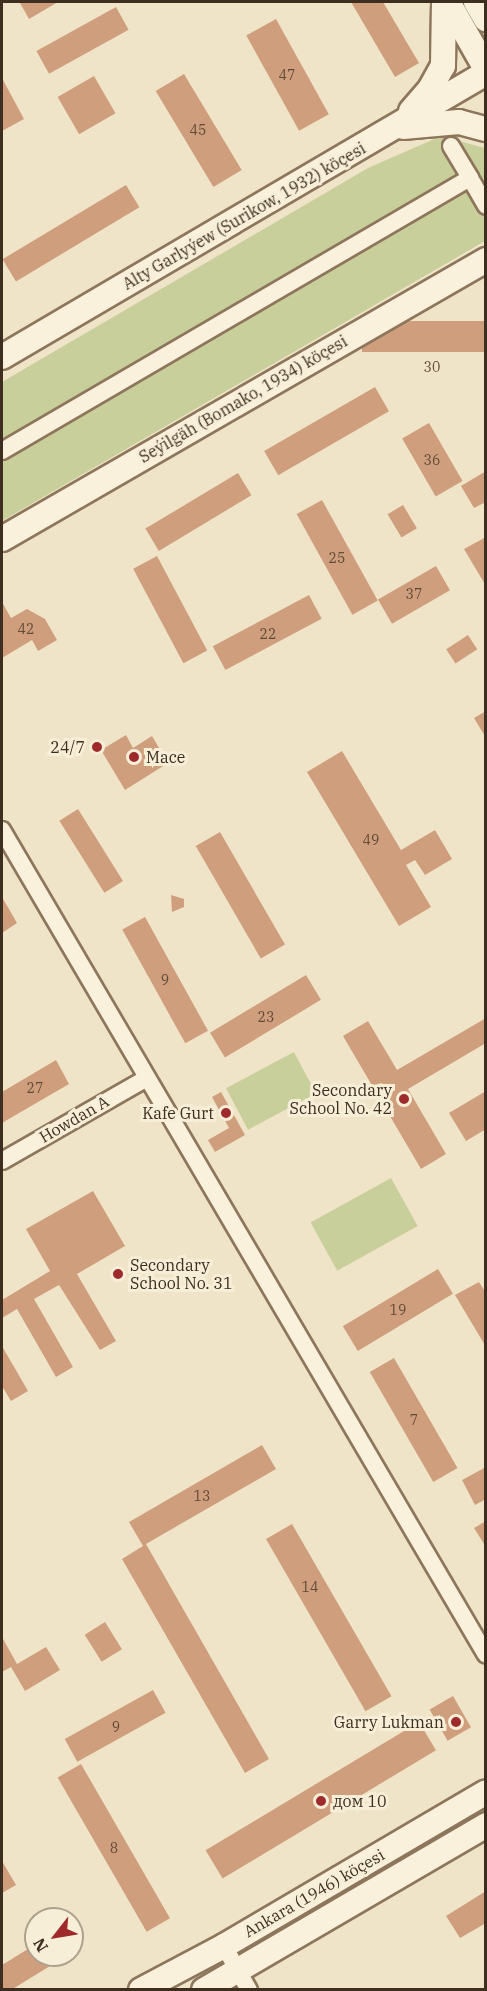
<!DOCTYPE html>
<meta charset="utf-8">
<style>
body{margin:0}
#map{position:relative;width:487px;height:1991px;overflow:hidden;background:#f0e4c8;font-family:"IBM Plex Serif",serif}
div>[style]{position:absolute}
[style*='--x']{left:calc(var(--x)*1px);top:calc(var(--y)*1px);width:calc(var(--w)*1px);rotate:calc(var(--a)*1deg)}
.green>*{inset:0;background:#c9cf9b;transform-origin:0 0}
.building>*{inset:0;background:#cf9f7d;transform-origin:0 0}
.roads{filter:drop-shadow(2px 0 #8d765c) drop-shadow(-2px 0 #8d765c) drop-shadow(0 2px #8d765c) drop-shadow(0 -2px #8d765c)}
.street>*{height:16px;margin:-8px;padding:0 8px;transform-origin:8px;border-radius:8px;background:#faf1dc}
.secondary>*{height:24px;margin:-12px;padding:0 12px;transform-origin:12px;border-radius:12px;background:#faf1dc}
.dots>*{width:16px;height:16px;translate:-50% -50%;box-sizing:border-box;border:3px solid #f7eed8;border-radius:50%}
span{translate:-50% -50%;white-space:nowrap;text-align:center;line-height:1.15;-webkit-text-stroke:6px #f7eed8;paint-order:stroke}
.number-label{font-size:14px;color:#624a37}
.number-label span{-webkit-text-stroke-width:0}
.street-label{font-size:16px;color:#3d2e20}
.poi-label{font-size:16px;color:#3d2e20}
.right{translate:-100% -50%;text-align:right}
.left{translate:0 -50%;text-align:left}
.frame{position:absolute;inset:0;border:3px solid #3d2e20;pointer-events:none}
.north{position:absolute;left:24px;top:1907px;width:60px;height:60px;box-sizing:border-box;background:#f7eed8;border:2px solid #ada18e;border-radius:50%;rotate:239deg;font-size:16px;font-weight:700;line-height:24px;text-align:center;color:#3d2e20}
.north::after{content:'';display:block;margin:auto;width:21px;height:27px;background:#9e2a2b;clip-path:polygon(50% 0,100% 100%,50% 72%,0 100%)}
</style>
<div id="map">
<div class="green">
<i style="clip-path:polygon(441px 136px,485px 148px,485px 241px,2px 521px,2px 382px,368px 168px)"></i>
<i style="left:294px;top:1052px;width:47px;height:77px;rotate:62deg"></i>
<i style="left:391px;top:1178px;width:55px;height:92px;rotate:61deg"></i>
</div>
<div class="building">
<i style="clip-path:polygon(23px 2px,58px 2px,29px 19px,20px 3px)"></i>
<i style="clip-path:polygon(351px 2px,383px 2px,419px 63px,395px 77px)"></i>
<i style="left:116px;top:7px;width:26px;height:91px;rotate:61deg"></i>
<i style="left:276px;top:19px;width:109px;height:34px;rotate:61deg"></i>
<i style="left:184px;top:74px;width:112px;height:33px;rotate:59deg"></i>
<i style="left:94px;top:76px;width:43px;height:42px;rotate:60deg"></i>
<i style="clip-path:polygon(2px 78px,24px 119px,2px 131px)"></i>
<i style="left:126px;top:185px;width:26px;height:144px;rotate:59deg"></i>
<i style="left:486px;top:321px;width:31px;height:124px;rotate:90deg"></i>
<i style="left:375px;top:387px;width:28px;height:128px;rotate:60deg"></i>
<i style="left:429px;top:423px;width:67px;height:31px;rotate:60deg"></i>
<i style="clip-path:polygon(486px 471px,486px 502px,474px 508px,461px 486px)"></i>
<i style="left:238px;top:473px;width:26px;height:108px;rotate:59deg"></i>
<i style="left:322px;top:500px;width:115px;height:29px;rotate:61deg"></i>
<i style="left:403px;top:505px;width:27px;height:18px;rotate:59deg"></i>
<i style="clip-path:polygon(486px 537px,486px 586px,464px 549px)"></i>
<i style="left:157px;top:556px;width:107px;height:27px;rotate:62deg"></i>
<i style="left:436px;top:566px;width:28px;height:67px;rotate:60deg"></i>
<i style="left:309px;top:595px;width:27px;height:109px;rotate:62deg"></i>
<i style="clip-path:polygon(2px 602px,11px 618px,27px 609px,45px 619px,57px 640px,38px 651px,32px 640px,2px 658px)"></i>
<i style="left:468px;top:635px;width:17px;height:26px;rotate:57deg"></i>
<i style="clip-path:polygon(486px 711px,486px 738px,474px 718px)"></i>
<i style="clip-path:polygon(126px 735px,133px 748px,152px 736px,168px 763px,125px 790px,101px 750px)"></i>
<i style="clip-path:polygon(342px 751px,401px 850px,435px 830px,452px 859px,425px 875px,415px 860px,406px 865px,431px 907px,399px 926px,307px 772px)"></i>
<i style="left:78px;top:809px;width:85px;height:22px;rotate:58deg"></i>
<i style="left:220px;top:832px;width:130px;height:28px;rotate:60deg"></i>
<i style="clip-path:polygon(171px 895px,184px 899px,184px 907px,172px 912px)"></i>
<i style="clip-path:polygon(2px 897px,17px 923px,2px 933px)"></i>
<i style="left:145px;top:917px;width:130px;height:26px;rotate:61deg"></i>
<i style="left:306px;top:975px;width:29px;height:112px;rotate:59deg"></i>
<i style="clip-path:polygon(486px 1018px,486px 1043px,408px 1089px,446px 1154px,421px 1169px,343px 1036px,368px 1021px,397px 1070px)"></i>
<i style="clip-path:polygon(56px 1060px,69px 1084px,2px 1123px,2px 1092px)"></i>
<i style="clip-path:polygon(486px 1091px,486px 1129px,466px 1141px,449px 1113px)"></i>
<i style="clip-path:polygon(221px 1092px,245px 1135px,215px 1152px,208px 1140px,229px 1128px,212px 1097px)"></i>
<i style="clip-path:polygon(93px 1191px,125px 1246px,77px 1274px,116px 1341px,100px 1350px,59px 1285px,34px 1299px,73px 1367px,56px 1377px,17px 1309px,2px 1318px,2px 1300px,50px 1271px,26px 1229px)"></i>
<i style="left:438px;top:1269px;width:29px;height:111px;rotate:59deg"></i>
<i style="clip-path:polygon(479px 1282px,486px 1293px,486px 1347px,455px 1295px)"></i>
<i style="clip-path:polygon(2px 1346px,28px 1391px,11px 1401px,2px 1386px)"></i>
<i style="left:394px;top:1358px;width:127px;height:28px;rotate:60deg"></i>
<i style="clip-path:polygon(262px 1445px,276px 1469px,146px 1544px,269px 1759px,245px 1773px,122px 1559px,143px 1546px,129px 1522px)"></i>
<i style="clip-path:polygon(486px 1467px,486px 1499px,475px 1505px,462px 1480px)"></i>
<i style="clip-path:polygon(486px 1521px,486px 1543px,484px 1544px,474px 1528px)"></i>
<i style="left:292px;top:1524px;width:199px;height:30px;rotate:60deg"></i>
<i style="left:105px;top:1622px;width:32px;height:24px;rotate:58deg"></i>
<i style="clip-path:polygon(2px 1637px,17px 1664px,46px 1647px,60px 1670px,25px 1691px,11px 1667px,2px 1672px)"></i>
<i style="left:153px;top:1690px;width:26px;height:101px;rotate:61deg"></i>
<i style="left:453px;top:1696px;width:36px;height:27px;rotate:60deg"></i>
<i style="left:419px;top:1722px;width:33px;height:249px;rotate:59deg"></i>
<i style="left:81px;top:1764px;width:178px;height:27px;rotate:60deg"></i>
<i style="clip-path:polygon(2px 1861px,16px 1885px,2px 1893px)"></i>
<i style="clip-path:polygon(486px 1891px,486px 1923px,460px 1938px,446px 1916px)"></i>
<i style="clip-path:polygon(36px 1944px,36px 1955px,68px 1955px,11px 1990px,2px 1990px,2px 1965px)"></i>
</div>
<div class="roads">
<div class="street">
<i style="--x:451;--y:146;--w:37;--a:59"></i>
<i style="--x:2;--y:451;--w:542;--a:-30.26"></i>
<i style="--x:470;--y:178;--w:32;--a:60"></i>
<i style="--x:2;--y:830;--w:956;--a:59.6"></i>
<i style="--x:2;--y:1161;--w:167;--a:-29.8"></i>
<i style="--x:224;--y:1946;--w:51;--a:60.4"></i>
</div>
<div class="secondary">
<i style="--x:448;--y:2;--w:77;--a:60.4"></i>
<i style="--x:476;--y:2;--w:20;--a:60"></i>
<i style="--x:411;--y:111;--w:29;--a:-49"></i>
<i style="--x:430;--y:89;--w:26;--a:-61"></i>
<i style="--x:443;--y:66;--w:64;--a:-89.1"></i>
<i style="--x:403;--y:127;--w:56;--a:-5.1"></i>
<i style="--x:459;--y:122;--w:28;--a:15"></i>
<i style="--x:2;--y:357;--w:561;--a:-30.4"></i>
<i style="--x:2;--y:539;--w:559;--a:-29.96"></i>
<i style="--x:141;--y:1990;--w:94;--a:-27.9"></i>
<i style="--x:224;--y:1946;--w:304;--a:-30.4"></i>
<i style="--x:204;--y:1990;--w:327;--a:-30.3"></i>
</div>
</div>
<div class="dots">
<i style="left:97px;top:747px;background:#9e2a2b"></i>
<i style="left:134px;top:757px;background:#9e2a2b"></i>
<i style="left:404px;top:1099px;background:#9e2a2b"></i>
<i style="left:226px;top:1113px;background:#9e2a2b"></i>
<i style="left:118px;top:1274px;background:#9e2a2b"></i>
<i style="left:456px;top:1722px;background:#9e2a2b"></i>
<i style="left:321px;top:1801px;background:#9e2a2b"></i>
</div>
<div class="number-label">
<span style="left:287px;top:75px">47</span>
<span style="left:198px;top:130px">45</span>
<span style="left:432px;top:367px">30</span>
<span style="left:432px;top:460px">36</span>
<span style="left:337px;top:558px">25</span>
<span style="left:414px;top:594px">37</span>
<span style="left:26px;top:629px">42</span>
<span style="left:268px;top:634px">22</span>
<span style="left:371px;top:840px">49</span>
<span style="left:165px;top:980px">9</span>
<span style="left:266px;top:1017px">23</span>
<span style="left:35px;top:1088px">27</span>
<span style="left:398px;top:1310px">19</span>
<span style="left:414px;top:1420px">7</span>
<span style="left:202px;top:1496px">13</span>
<span style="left:310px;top:1587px">14</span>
<span style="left:116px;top:1727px">9</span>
<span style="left:114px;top:1848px">8</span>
</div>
<div class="street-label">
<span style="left:244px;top:216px;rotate:-30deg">Alty Garlyýew (Surikow, 1932) köçesi</span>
<span style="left:243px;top:399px;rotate:-30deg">Seýilgäh (Bomako, 1934) köçesi</span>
<span style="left:74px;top:1119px;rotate:-30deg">Howdan A</span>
<span style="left:314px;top:1893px;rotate:-30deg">Ankara (1946) köçesi</span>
</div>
<div class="poi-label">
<span class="right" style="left:85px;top:747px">24/7</span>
<span class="left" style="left:146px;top:757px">Mace</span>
<span class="right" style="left:392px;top:1099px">Secondary<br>School No. 42</span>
<span class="right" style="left:214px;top:1113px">Kafe Gurt</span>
<span class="left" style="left:130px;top:1274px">Secondary<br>School No. 31</span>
<span class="right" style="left:444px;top:1722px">Garry Lukman</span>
<span class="left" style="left:333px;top:1801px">дом 10</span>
</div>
<div class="frame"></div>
<div class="north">N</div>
</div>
